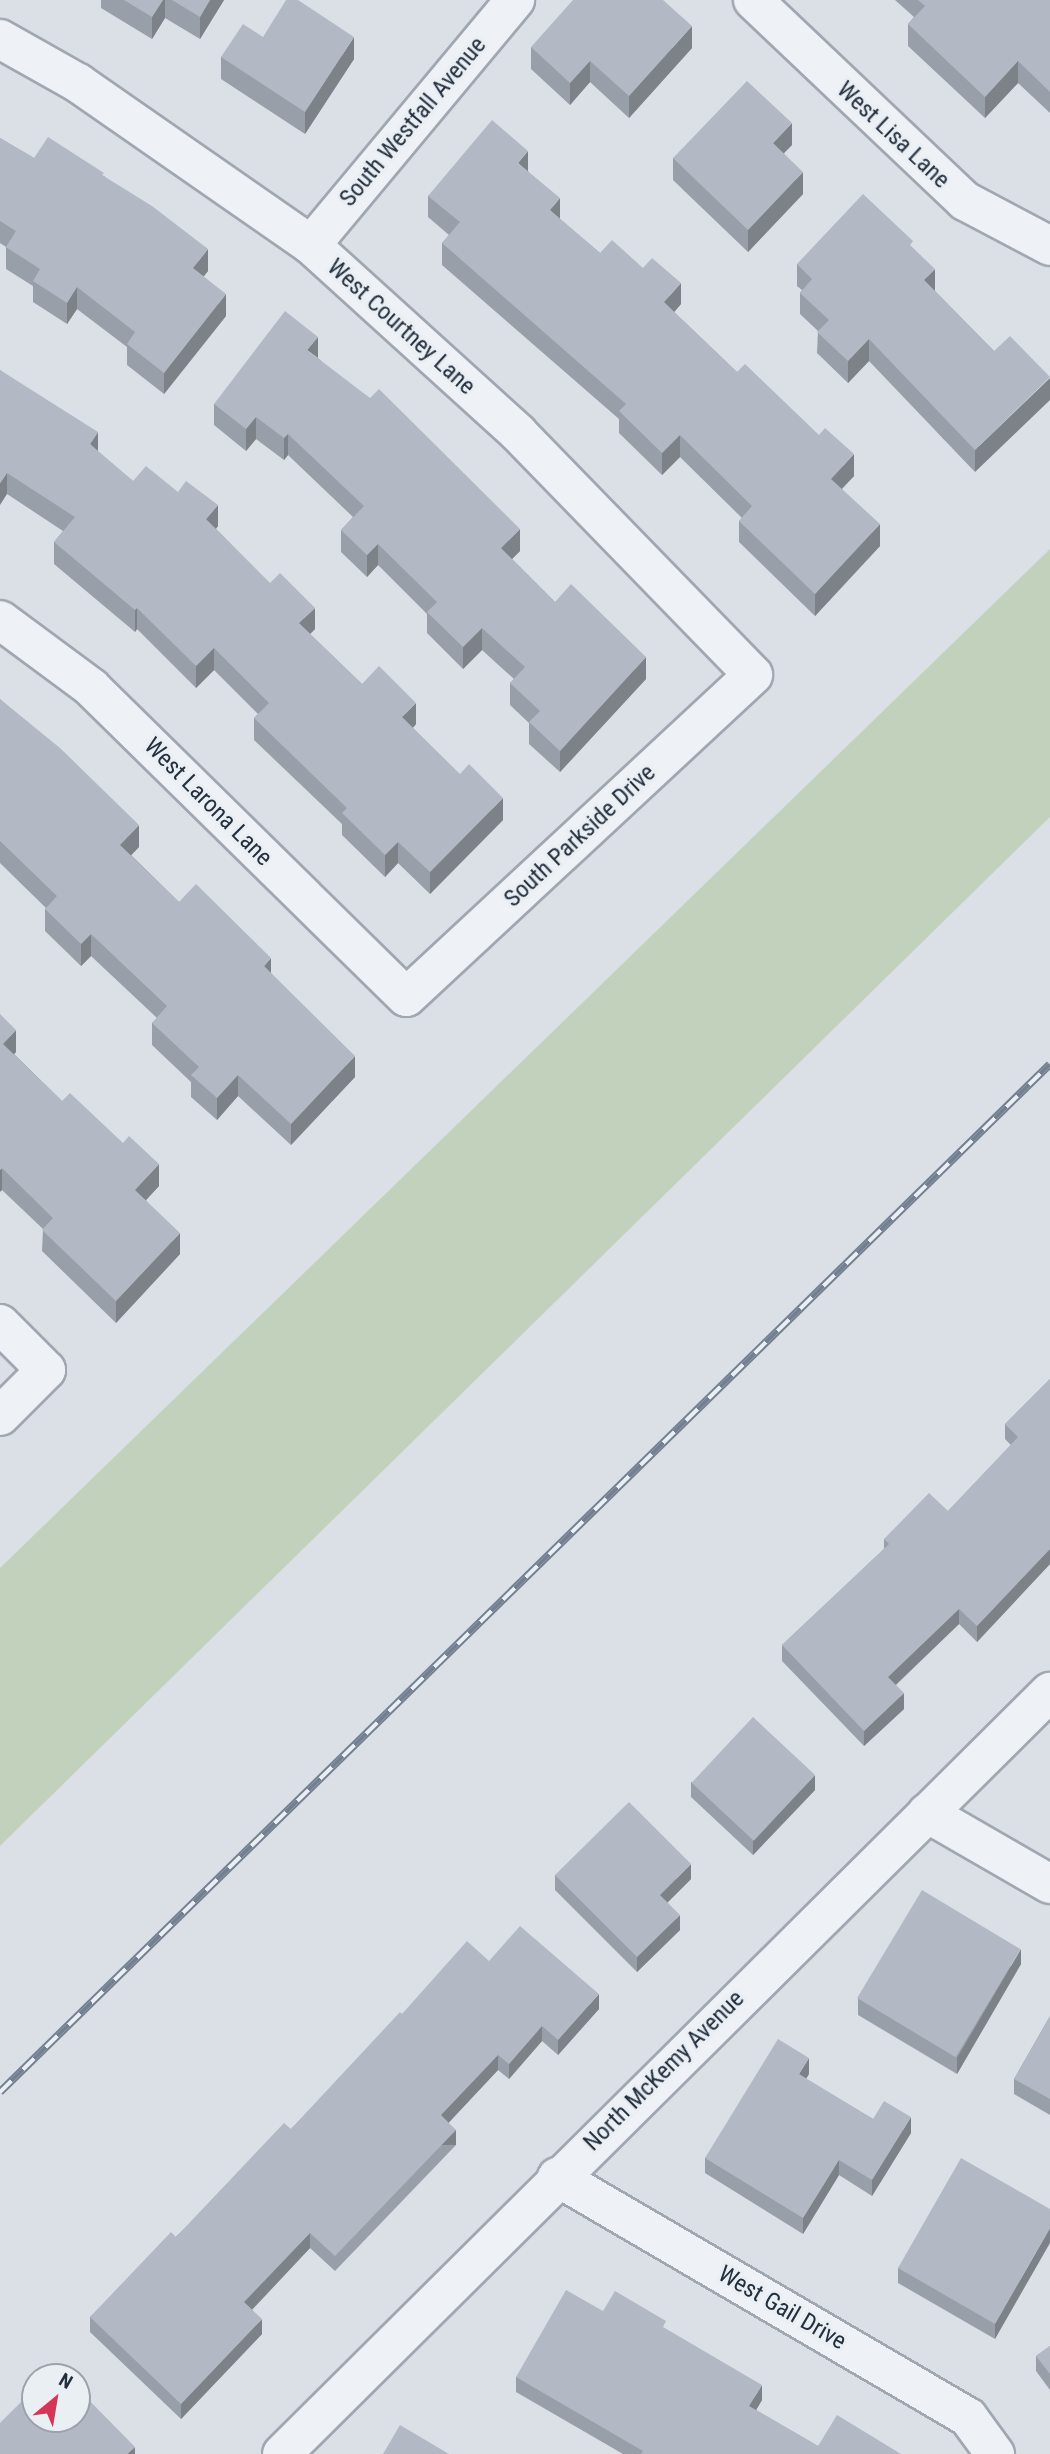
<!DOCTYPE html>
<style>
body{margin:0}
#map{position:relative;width:1050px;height:2454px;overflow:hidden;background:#dbe0e7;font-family:"Roboto Condensed",sans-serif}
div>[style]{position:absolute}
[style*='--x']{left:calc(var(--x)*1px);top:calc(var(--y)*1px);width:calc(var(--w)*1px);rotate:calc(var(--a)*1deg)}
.green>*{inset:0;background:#c2d1bc}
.roads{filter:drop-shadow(2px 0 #a0a7b1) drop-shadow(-2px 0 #a0a7b1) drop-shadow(0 2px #a0a7b1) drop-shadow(0 -2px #a0a7b1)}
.street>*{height:38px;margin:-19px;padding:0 19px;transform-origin:19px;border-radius:19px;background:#eef1f5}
.rail>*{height:8px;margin-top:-4px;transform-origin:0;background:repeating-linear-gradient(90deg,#eaeff4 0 16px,#748091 0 32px);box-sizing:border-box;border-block:2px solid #748091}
.wall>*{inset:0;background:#999fa9}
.shaded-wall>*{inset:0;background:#7d8289;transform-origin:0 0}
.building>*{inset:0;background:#b2b9c4;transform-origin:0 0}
span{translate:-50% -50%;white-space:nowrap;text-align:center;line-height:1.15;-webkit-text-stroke:6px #eaeff4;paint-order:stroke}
.street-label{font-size:24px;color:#242f3e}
.north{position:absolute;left:21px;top:2363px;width:70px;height:70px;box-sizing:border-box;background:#eaeff4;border:2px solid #9ba2ab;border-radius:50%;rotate:30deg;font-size:19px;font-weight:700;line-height:28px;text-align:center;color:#242f3e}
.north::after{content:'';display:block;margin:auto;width:24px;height:32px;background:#d63655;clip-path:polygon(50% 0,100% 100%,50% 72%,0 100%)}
</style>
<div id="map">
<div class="green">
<i style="clip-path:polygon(1050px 549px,1050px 817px,0 1846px,0 1568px)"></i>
</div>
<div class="roads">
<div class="street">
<i style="--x:753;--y:0;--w:292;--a:43.5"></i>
<i style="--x:965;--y:201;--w:96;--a:27.9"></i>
<i style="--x:0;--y:39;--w:90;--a:29.4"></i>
<i style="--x:78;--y:83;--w:284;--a:34.8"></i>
<i style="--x:311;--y:245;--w:280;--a:42.2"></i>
<i style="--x:518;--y:433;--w:337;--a:45.8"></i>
<i style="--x:753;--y:675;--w:473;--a:137.1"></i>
<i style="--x:406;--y:997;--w:441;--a:-135.5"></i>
<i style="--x:92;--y:688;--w:114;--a:-143.5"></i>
<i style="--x:311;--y:245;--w:319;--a:-50.2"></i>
<i style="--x:0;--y:1324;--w:65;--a:45"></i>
<i style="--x:46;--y:1370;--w:65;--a:135"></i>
<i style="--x:927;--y:1813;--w:142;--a:30"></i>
<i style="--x:557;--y:2177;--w:476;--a:30.3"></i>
<i style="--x:968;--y:2417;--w:46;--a:53.9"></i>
<i style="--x:282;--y:2454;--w:1082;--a:-44.78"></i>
</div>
</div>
<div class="rail">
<i style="--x:0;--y:2092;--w:1469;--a:-44.39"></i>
</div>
<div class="wall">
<i style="clip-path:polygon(101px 0,224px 0,200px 39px,165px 18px,152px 39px,101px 8px)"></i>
<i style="clip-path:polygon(895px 0,1050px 0,1050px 113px,1018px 83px,985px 118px,908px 46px,908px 24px,914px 17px)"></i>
<i style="clip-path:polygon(263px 37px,354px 59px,305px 134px,221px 79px,221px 57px)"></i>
<i style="clip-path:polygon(531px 47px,692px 48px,629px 118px,590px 82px,570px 105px,531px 69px)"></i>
<i style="clip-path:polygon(0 138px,34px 158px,104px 176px,208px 271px,203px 277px,226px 316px,164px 394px,127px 365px,127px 347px,77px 309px,67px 324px,33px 302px,33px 286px,6px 269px,6px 247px,0 243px)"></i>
<i style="clip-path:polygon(792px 145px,784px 153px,803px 194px,748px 252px,673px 180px,673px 158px)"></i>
<i style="clip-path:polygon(528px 171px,560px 219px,600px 253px,681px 304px,674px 312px,737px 372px,854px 476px,842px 489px,880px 546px,815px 616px,739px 542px,739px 521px,742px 518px,680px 457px,662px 475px,619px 433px,619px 419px,442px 265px,442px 243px,449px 235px,428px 217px,428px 196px)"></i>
<i style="clip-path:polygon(913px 248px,935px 291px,994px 351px,975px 472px,869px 361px,848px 383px,817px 353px,818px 331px,800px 314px,800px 293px,802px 290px,797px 286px,797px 264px)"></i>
<i style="clip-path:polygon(318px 358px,520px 551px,512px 559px,555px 602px,646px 679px,560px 772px,529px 744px,529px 723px,510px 705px,510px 683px,514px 679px,482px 650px,463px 669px,427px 633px,427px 614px,378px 565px,367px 577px,341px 552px,341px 530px,353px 517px,288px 455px,284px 460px,256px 439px,246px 451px,214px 425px,214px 404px)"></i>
<i style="clip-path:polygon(0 370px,133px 481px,218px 526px,216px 529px,315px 629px,310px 634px,362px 684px,416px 724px,413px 728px,503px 820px,430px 894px,398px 863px,385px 877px,342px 835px,342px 824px,254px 740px,254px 718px,258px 714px,214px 670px,196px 688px,137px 629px,135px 632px,54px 564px,54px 542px,63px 531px,7px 494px)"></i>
<i style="clip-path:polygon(0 699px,139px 847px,131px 855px,179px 902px,271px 973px,355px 1077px,291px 1145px,238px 1096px,217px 1120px,191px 1097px,191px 1082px,152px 1045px,152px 1023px,157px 1018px,91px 956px,81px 966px,45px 931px,45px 909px,46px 908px,0 863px)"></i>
<i style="clip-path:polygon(0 1014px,16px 1052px,14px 1054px,62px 1101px,159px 1186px,146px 1200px,180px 1254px,116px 1323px,42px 1251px,43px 1229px,2px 1190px)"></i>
<i style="clip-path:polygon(1050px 1379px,1050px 1564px,977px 1642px,959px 1624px,896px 1685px,904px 1709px,864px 1746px,782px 1661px,782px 1645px,884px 1549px,884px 1539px,948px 1511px,1011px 1445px,1005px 1439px,1005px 1424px)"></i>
<i style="clip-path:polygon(691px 1782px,815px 1790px,753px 1855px,691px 1797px)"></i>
<i style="clip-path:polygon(555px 1875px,691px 1879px,667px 1903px,680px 1930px,637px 1972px,555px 1890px)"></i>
<i style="clip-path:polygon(489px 1961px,599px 2009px,558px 2055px,542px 2041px,509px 2079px,498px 2070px,448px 2123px,456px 2145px,335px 2271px,310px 2248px,252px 2310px,262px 2334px,181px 2419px,90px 2332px,90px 2317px,291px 2129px,402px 2014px)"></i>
<i style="clip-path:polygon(1021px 1964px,957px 2074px,858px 2015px,858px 1999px)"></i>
<i style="clip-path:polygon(1050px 2016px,1050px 2115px,1014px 2094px,1014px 2079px)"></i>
<i style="clip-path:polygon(809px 2074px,806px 2079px,873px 2119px,911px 2133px,872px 2196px,839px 2175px,803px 2234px,705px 2173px,705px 2158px)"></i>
<i style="clip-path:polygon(1050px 2209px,995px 2339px,898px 2283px,898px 2268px)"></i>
<i style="clip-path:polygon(666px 2330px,762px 2400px,756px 2410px,818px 2446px,901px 2454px,623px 2454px,516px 2392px,516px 2377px)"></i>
<i style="clip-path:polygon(1050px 2346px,1050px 2390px,1036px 2371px,1036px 2356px)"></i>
</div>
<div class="shaded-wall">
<i style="clip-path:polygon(163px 0,165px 0,165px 18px,152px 39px,152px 17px)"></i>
<i style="clip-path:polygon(210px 0,224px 0,200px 39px,200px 17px)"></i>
<i style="clip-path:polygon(692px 26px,692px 48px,629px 118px,629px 96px)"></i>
<i style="clip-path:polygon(354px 37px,354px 59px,305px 134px,305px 112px)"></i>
<i style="clip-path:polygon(590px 61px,590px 82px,570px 105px,570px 83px)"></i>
<i style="clip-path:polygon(1018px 61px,1018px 83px,985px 118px,985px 97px)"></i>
<i style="clip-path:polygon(792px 123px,792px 145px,773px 164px,773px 143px)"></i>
<i style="clip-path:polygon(528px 151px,528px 172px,518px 163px)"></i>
<i style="clip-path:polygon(803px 172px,803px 194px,748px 252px,748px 230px)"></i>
<i style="clip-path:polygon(560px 198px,560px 220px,550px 210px)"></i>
<i style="clip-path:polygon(208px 249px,208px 271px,193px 290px,193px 268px)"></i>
<i style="clip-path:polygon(935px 269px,935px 291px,924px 280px)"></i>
<i style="clip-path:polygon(681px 283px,681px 304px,664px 324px,664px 302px)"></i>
<i style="clip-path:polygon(77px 287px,77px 309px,67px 324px,67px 303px)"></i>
<i style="clip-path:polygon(226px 294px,226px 316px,164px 394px,164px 373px)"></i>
<i style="clip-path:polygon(318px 337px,318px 358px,307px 350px)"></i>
<i style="clip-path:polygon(869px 339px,869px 361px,848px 383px,848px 361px)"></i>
<i style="clip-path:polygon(1050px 378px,1050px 400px,975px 472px,975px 450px)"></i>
<i style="clip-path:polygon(256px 417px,256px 439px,246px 451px,246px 429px)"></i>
<i style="clip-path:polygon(98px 432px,98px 454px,90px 444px)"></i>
<i style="clip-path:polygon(288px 434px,288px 455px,284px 460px,284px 438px)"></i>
<i style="clip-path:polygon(680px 435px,680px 457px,662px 475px,662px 453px)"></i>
<i style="clip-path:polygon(854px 454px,854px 476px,831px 500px,831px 479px)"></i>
<i style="clip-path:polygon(7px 473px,7px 494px,0 505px,0 483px)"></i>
<i style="clip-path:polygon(218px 505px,218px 526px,206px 541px,206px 519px)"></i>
<i style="clip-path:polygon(880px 524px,880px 546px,815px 616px,815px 594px)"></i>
<i style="clip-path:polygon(520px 529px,520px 551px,501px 570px,501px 548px)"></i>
<i style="clip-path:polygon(378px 544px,378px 565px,367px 577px,367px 555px)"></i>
<i style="clip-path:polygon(137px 608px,137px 629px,135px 632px,135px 610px)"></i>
<i style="clip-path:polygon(315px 608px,315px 629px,299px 645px,299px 623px)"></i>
<i style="clip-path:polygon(482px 628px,482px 650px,463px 669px,463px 647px)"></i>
<i style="clip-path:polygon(214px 648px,214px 670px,196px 688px,196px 666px)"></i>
<i style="clip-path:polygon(646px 657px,646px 679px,560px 772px,560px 751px)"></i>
<i style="clip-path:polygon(416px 703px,416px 724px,402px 739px,402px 717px)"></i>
<i style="clip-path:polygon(503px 798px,503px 820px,430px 894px,430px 872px)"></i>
<i style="clip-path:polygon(139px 825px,139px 847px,120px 867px,120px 845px)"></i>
<i style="clip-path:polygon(398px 842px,398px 863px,385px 877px,385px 855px)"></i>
<i style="clip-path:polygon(91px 934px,91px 956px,81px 966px,81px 944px)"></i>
<i style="clip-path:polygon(271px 958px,271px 980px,264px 966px)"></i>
<i style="clip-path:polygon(16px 1030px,16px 1052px,3px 1066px,3px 1044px)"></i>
<i style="clip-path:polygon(355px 1056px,355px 1077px,291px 1145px,291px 1124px)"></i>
<i style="clip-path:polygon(238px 1075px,238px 1096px,217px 1120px,217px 1098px)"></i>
<i style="clip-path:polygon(159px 1164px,159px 1186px,135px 1212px,135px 1190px)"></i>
<i style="clip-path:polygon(2px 1168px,2px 1190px,0 1192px,0 1170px)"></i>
<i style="clip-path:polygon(180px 1233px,180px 1254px,116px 1323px,116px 1301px)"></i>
<i style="clip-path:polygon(1050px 1549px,1050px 1564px,977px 1642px,977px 1626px)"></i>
<i style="clip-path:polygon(959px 1609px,959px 1624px,888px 1692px,888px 1677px)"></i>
<i style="clip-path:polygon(904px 1693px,904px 1709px,864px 1746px,864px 1731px)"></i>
<i style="clip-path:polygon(815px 1775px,815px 1790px,753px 1855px,753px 1840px)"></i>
<i style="clip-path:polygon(691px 1864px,691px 1879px,660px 1910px,660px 1895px)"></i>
<i style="clip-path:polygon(680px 1915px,680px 1930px,637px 1972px,637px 1957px)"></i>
<i style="clip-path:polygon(1021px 1949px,1021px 1964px,957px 2074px,957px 2058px)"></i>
<i style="clip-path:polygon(599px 1994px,599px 2009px,558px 2055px,558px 2040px)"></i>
<i style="clip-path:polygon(542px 2026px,542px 2041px,509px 2079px,509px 2064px)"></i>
<i style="clip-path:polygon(498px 2055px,498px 2070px,441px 2131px,441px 2115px)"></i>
<i style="clip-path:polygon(809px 2058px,809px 2074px,799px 2090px,799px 2074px)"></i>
<i style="clip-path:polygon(911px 2117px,911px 2133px,872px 2196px,872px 2180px)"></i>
<i style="left:456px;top:2130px;width:15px;height:175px;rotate:90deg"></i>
<i style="clip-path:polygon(839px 2160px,839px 2175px,803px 2234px,803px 2218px)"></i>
<i style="clip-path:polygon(1050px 2228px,1050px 2243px,995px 2339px,995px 2324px)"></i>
<i style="clip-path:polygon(310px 2233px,310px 2248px,244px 2318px,244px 2302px)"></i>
<i style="clip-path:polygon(262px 2319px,262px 2334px,181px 2419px,181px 2404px)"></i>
<i style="clip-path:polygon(762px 2385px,762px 2400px,749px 2422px,749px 2406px)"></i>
<i style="clip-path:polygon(135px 2447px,135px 2454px,127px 2454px)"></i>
</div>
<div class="building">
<i style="clip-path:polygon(124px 0,163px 0,152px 17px)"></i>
<i style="clip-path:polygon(172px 0,210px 0,200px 17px)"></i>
<i style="clip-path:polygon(286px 0,298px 0,354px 37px,305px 112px,221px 57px,243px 24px,263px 37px)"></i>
<i style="clip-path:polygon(573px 0,663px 0,692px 26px,629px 96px,590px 61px,570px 83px,531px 47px)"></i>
<i style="clip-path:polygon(918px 0,1050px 0,1050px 92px,1018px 61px,985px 97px,908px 24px,925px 6px)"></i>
<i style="clip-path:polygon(747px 81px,792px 123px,773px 143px,803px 172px,748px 230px,673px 158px)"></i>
<i style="clip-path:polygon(492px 120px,528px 151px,518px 163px,560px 198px,550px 210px,600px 253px,612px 240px,643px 268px,652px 258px,681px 283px,664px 302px,737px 372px,745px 364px,819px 435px,825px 428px,854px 454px,831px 479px,880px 524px,815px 594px,739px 521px,752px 506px,680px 435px,662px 453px,619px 411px,626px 404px,442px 243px,460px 222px,428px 196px)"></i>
<i style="clip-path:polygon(48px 137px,104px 173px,102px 175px,152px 206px,208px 249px,193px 268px,226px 294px,164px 373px,127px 344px,135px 332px,77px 287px,67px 303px,33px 281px,40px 269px,6px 247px,16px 231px,0 221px,0 138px,34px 158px)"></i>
<i style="clip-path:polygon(863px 194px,913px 241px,910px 245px,935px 269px,924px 280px,994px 351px,1010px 336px,1050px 377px,975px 450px,869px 339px,848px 361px,817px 332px,829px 320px,800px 293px,812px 279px,797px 264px)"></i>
<i style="clip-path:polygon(285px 311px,318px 337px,307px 350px,370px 398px,379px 389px,520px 529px,501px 548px,555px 602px,571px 584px,646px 657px,560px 751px,529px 722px,540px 711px,510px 683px,525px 667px,482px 628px,463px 647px,427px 612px,437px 602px,378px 544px,367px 555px,341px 530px,364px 506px,288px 434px,284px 438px,256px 417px,246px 429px,214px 404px)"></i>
<i style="clip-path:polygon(0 370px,98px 432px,90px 444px,133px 481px,146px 466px,178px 492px,186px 481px,218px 505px,206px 519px,270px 583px,280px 573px,315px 608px,299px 623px,362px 684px,379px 666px,416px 703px,402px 717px,460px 774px,469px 764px,503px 798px,430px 872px,398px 842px,385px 855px,342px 813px,347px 808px,254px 718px,269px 703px,214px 648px,196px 666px,137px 608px,135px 610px,54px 542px,75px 517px,7px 473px,0 483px)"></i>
<i style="clip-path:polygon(0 699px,60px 748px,139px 825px,120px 845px,179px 902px,196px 884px,271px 958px,264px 966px,355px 1056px,291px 1124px,238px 1075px,217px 1098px,191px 1075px,199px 1067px,152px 1023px,167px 1006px,91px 934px,81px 944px,45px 909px,57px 896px,0 841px)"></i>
<i style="clip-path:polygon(0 1014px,16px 1030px,3px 1044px,62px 1101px,70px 1093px,123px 1143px,129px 1136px,159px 1164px,135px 1190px,180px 1233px,116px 1301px,42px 1230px,53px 1218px,2px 1168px,0 1170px)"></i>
<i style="clip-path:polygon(1050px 1379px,1050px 1549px,977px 1626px,959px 1609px,888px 1677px,904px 1693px,864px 1731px,782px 1645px,889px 1544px,884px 1539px,929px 1493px,948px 1511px,1018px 1437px,1005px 1424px)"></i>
<i style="left:753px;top:1717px;width:85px;height:90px;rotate:43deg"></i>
<i style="clip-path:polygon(629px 1802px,691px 1864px,660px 1895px,680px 1915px,637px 1957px,555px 1875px)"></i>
<i style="left:922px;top:1890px;width:115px;height:126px;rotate:31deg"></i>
<i style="clip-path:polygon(520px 1926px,599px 1994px,558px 2040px,542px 2026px,509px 2064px,498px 2055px,441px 2115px,456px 2130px,335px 2256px,310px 2233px,244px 2302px,262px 2319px,181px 2404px,90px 2317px,171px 2232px,176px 2237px,284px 2123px,291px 2129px,400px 2012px,402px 2014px,467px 1941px,489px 1961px)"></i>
<i style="clip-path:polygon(1050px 2016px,1050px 2099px,1014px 2079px)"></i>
<i style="clip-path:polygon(778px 2039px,809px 2058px,799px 2074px,873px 2119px,884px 2101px,911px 2117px,872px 2180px,839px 2160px,803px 2218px,705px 2158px)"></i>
<i style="clip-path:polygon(961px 2158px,1050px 2209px,1050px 2228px,995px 2324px,898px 2268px)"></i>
<i style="clip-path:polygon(566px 2290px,603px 2311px,615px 2291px,666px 2321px,663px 2327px,762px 2385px,749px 2406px,818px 2446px,837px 2415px,901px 2454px,641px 2454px,643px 2451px,516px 2377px)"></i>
<i style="clip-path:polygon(1050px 2346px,1050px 2374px,1036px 2356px)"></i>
<i style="clip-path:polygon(56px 2367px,66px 2377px,47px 2377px)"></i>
<i style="clip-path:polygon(35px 2388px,35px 2419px,77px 2419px,77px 2388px,135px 2447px,127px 2454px,0 2454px,0 2423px)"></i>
<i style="clip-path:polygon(400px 2425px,449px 2454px,383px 2454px)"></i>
</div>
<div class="street-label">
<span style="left:413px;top:122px;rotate:-50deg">South Westfall Avenue</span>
<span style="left:893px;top:135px;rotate:43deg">West Lisa Lane</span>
<span style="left:401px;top:327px;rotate:42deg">West Courtney Lane</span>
<span style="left:208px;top:802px;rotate:45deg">West Larona Lane</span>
<span style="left:580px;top:836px;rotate:-43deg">South Parkside Drive</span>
<span style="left:664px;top:2071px;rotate:-45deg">North McKemy Avenue</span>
<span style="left:782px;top:2308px;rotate:30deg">West Gail Drive</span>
</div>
<div class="north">N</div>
</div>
